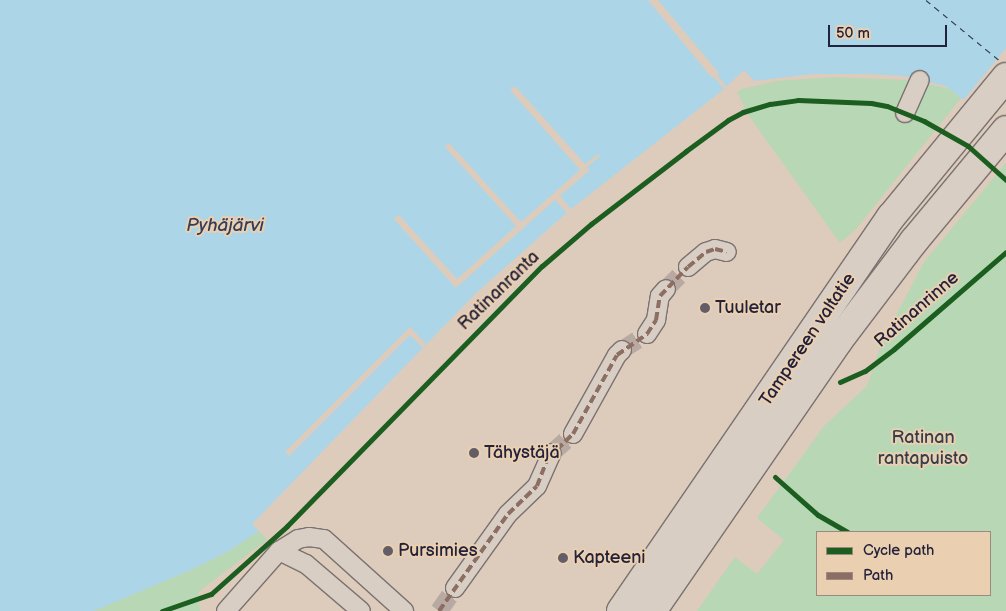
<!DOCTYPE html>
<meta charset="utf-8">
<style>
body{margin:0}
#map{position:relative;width:1006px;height:611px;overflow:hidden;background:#ddcbbc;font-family:"Balsamiq Sans",sans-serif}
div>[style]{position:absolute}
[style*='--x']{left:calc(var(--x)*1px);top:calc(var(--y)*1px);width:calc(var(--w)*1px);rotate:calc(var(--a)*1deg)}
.green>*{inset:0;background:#b8d7b4}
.water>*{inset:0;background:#acd6e7}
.pier>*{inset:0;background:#ddcbbc}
.ferry>*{height:1px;margin-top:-0.5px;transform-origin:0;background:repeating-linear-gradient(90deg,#343e58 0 6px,transparent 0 11px)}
.minor-tunnel>*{height:18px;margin-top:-9px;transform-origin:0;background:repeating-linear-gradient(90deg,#b8a9a2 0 18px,transparent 0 27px)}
.roads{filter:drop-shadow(1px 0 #7b7271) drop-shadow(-1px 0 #7b7271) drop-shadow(0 1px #7b7271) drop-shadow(0 -1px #7b7271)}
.minor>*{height:18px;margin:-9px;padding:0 9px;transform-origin:9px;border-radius:9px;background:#d8cec3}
.primary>*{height:28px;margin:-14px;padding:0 14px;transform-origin:14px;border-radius:14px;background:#d8cec3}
.quiet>*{height:4px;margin-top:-2px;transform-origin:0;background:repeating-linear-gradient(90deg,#8d6e63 0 8px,transparent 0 12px)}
.cycleway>*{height:5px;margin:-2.5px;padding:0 2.5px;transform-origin:2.5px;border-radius:2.5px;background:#1b5e20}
.dots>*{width:14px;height:14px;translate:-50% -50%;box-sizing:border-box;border:2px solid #eacfb1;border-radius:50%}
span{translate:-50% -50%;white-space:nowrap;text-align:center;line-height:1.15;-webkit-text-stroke:4px #eacfb1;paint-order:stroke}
.street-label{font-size:18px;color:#22223b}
.poi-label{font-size:18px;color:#22223b}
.left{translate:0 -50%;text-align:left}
.park-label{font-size:18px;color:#343f4c}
.water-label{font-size:19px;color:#343e58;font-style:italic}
.legend{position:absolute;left:816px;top:531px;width:175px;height:65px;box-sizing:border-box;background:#eacfb1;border:1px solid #9a8a82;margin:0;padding:6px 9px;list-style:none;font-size:15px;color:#22223b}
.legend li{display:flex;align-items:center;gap:10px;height:25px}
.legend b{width:25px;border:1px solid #9a8a82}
.scale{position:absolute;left:828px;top:25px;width:119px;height:22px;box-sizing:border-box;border:2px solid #22223b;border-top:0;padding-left:6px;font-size:15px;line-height:18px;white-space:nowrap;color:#22223b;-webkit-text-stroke:4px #eacfb1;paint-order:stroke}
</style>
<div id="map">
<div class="green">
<i style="clip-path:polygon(835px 77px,907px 80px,950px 89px,961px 98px,856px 229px,840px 243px,749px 116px,737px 92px,742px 89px,777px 81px)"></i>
<i style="clip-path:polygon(evenodd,1006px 163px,1006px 611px,697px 611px,735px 557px,757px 574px,784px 540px,757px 518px,825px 425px,867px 386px,881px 344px,924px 262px,1006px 163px,990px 532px,990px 595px,817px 595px,817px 532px,990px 532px)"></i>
<i style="clip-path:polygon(259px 531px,267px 540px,198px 592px,200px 611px,93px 611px,193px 569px,229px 551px)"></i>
</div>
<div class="water">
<i style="clip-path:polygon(0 0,1006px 0,1006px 134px,950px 89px,942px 85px,903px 76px,867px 74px,813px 74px,754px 81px,744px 70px,724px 89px,571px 209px,476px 293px,252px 524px,259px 531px,229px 551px,193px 569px,94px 611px,0 611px)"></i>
</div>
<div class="pier">
<i style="clip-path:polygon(648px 0,658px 0,719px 73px,717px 75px,727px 87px,724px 89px,714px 77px,712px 78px)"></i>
<i style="clip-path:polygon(1006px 48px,1006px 136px,962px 102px)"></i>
<i style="clip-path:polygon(515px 86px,585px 164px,598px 154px,600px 156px,587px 167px,590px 170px,560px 196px,571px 209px,567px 213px,555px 200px,456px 288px,394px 219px,399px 215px,457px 279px,516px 226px,445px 147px,449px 143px,521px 222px,580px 170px,510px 90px)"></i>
<i style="clip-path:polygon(410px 327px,426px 344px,422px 347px,410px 335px,289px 456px,285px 452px)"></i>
</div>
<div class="ferry">
<i style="--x:926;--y:0;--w:102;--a:39.4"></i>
</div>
<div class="minor-tunnel">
<i style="--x:666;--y:289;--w:31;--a:-45"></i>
<i style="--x:622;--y:350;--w:30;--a:-33"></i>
<i style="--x:552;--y:453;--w:28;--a:-42"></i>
<i style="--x:439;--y:611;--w:28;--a:-55"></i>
</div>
<div class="roads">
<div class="minor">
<i style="--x:905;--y:113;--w:36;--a:-66"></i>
<i style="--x:688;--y:267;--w:23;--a:-40"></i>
<i style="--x:706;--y:252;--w:9;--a:-18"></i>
<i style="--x:715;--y:249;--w:12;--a:14"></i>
<i style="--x:647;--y:334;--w:17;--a:-57"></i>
<i style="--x:656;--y:320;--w:24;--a:-81"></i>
<i style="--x:660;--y:296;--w:9;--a:-49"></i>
<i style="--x:573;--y:434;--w:90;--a:-60.9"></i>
<i style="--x:617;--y:355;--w:7;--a:-45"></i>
<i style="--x:279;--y:551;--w:30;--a:26"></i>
<i style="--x:306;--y:564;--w:72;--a:40.5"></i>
<i style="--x:455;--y:588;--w:91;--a:-54.4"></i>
<i style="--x:508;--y:514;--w:40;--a:-44"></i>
<i style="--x:537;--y:486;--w:36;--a:-66"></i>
<i style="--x:226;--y:611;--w:80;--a:-48.5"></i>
<i style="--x:279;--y:551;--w:22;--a:-32"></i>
<i style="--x:298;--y:539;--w:11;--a:-10"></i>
<i style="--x:309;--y:537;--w:15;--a:8"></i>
<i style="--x:324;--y:539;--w:108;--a:42"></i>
</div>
<div class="primary">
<i style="--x:621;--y:611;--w:478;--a:-55.6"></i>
<i style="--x:891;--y:217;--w:181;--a:-50.6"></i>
<i style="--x:652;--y:611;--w:329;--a:-55.4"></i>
<i style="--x:839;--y:340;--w:124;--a:-52.9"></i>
<i style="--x:914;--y:241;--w:144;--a:-50.3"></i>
</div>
</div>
<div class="quiet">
<i style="--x:439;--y:611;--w:119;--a:-54.6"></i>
<i style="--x:508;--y:514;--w:40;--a:-44"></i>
<i style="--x:537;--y:486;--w:30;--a:-69"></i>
<i style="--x:548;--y:458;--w:35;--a:-44"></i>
<i style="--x:573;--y:434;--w:90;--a:-60.9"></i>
<i style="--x:617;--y:355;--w:37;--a:-35"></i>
<i style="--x:647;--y:334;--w:17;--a:-57"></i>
<i style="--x:656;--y:320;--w:24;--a:-81"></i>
<i style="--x:660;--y:296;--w:40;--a:-46"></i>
<i style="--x:688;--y:267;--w:23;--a:-40"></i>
<i style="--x:706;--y:252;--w:9;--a:-18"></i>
<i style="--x:715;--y:249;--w:12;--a:14"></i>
</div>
<div class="cycleway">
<i style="--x:840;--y:382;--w:27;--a:-24"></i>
<i style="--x:865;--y:371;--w:36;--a:-37"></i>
<i style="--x:894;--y:349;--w:148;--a:-40.9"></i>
<i style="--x:775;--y:477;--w:57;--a:41.5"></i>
<i style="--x:818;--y:515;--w:34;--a:30"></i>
<i style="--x:162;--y:611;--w:52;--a:-19.1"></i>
<i style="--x:211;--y:594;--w:102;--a:-41.8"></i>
<i style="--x:287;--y:526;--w:364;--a:-45.6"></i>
<i style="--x:542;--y:266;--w:65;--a:-40.6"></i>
<i style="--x:591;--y:224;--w:120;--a:-37.5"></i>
<i style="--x:686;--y:151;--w:52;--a:-36.4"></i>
<i style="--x:728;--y:120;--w:17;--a:-28"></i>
<i style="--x:743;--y:112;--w:28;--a:-17"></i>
<i style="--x:770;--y:104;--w:28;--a:-8"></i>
<i style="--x:798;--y:100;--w:73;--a:2.4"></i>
<i style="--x:871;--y:103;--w:16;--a:11"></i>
<i style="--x:887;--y:106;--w:40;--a:22"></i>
<i style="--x:924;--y:121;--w:51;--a:29.6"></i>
<i style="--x:968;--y:146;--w:51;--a:41.8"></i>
</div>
<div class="dots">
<i style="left:705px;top:308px;background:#635d68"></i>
<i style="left:474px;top:453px;background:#635d68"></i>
<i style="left:388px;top:551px;background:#635d68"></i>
<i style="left:563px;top:558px;background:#635d68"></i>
</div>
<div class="street-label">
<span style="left:499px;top:291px;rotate:-44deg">Ratinanranta</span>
<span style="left:917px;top:310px;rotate:-41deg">Ratinanrinne</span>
<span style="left:808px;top:340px;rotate:-56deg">Tampereen valtatie</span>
</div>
<div class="poi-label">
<span class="left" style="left:715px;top:308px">Tuuletar</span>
<span class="left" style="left:484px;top:453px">Tähystäjä</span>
<span class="left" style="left:398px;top:551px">Pursimies</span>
<span class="left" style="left:573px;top:558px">Kapteeni</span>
</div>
<div class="park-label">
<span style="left:923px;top:449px">Ratinan<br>rantapuisto</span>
</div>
<div class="water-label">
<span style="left:225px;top:226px">Pyhäjärvi</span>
</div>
<ul class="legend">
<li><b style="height:6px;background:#1b5e20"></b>Cycle path</li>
<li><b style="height:6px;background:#8d6e63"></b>Path</li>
</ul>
<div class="scale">50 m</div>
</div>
